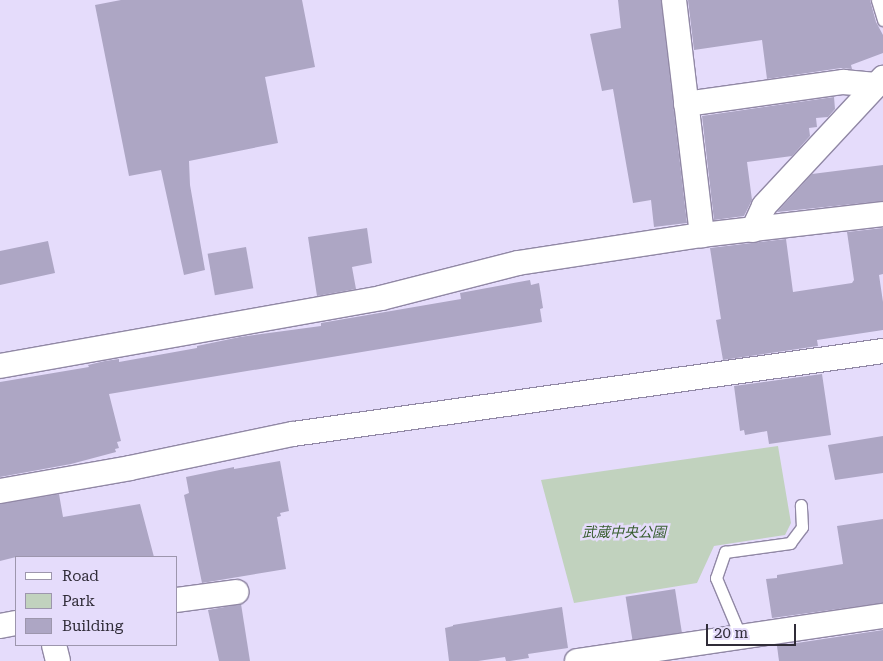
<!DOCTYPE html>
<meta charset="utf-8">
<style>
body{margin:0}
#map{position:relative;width:883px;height:661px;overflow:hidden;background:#e5dcfb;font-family:"Roboto Serif","Noto Sans JP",serif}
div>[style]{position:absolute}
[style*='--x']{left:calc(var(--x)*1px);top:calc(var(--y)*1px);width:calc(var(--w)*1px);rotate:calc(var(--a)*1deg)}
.green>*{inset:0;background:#c1d2be}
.building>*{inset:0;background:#ada6c4;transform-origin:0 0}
.roads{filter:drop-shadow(1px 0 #9188a5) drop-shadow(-1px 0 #9188a5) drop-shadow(0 1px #9188a5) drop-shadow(0 -1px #9188a5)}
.lane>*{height:11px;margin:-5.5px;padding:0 5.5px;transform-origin:5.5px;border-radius:5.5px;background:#fff}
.street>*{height:24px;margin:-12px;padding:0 12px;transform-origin:12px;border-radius:12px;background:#fff}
span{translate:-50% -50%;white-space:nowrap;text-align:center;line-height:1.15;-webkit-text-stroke:5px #e5dcfb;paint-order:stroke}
.park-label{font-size:14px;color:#375d2f;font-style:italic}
.legend{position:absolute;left:15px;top:556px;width:162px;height:90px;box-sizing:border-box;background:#e5dcfb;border:1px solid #9d96ad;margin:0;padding:6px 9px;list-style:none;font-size:15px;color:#302c38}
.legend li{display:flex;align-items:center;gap:10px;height:25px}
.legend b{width:25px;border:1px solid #9d96ad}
.scale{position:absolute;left:706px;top:624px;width:90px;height:22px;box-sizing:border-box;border:2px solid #302c38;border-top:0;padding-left:6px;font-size:15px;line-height:18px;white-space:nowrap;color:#302c38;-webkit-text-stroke:4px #e5dcfb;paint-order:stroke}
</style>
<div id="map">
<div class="green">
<i style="clip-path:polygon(778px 446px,791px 523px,785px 535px,714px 546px,697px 583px,574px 603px,541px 480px)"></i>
</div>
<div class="building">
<i style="clip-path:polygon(121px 0,302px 0,315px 67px,265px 77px,278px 143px,189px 161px,190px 185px,205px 270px,184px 275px,161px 170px,129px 176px,95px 5px)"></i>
<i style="clip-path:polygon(618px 0,661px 0,687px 223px,654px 227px,651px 200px,633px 203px,613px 89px,602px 91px,590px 34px,621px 28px)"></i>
<i style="clip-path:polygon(688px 0,870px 0,876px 22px,883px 35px,883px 53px,851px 65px,852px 69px,841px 68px,767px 79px,762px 40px,694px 50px)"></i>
<i style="clip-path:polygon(834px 97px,835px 109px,828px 117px,816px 118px,817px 127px,809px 128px,810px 136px,792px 156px,747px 162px,752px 200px,744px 216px,714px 220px,702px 116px)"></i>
<i style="clip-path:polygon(883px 165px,883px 201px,777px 212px,812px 174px)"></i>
<i style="clip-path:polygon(367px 228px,372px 263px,352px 267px,356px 289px,317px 296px,308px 237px)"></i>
<i style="clip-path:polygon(883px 228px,883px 274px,879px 275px,883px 302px,883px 330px,817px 340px,818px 346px,723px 360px,716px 320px,721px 319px,710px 248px,786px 239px,793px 292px,852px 283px,854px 280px,847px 232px)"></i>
<i style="clip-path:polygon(48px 241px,55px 273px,0 285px,0 251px)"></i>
<i style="left:246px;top:247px;width:42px;height:39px;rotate:80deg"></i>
<i style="clip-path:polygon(530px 280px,531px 285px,539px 283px,543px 308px,540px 309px,542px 322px,109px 394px,121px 441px,117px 442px,119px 448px,115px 449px,116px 452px,71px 464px,0 477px,0 382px,89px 367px,88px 365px,105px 361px,119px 359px,119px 362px,197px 348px,197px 346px,240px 337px,321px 326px,321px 323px,461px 299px,460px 293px)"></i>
<i style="clip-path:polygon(822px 374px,831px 435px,769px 444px,767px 431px,745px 435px,744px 430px,740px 431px,734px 386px)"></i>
<i style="clip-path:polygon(883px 436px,883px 473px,835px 480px,828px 445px)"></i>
<i style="clip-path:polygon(280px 461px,289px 511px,280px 513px,281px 516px,277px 517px,286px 569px,202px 583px,184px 495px,189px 493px,186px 477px,234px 467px,234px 469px)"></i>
<i style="clip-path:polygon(59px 494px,63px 517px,140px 504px,154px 557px,16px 557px,0 561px,0 504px)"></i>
<i style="clip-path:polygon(883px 519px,883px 603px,772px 618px,766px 579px,777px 578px,777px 575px,843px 564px,837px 526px)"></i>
<i style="left:675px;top:589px;width:44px;height:50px;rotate:81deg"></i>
<i style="clip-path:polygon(241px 604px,250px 661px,219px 661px,208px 610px)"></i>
<i style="clip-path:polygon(562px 607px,568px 648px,528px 654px,529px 658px,510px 661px,506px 661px,505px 657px,478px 661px,449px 661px,445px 628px,453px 626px,453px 625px)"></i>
<i style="clip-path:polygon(883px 630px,883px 661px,779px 661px,777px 646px)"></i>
</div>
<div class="roads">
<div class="lane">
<i style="--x:877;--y:0;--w:21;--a:73"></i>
<i style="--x:740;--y:635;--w:62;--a:-112.8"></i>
<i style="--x:716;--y:578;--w:28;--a:-71"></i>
<i style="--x:725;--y:552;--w:66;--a:-7.9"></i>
<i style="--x:790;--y:543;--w:20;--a:-53"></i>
<i style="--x:802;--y:527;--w:22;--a:-93"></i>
</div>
<div class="street">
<i style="--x:674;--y:0;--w:237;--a:83.2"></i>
<i style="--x:686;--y:104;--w:159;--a:-8"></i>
<i style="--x:843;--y:82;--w:33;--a:5"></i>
<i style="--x:753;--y:230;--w:26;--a:-65"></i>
<i style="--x:764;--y:206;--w:175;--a:-47.1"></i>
<i style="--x:0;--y:366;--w:387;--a:-10.1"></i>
<i style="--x:381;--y:298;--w:141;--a:-14.3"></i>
<i style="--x:518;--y:263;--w:186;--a:-8.7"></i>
<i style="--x:702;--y:235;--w:182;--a:-6.6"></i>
<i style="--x:0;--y:491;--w:132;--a:-10"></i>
<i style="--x:130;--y:468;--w:167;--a:-11.8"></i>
<i style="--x:293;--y:434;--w:596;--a:-8.01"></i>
<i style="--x:176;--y:600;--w:61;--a:-7.6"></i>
<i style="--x:0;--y:626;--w:16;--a:-11"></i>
<i style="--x:54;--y:645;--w:16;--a:76"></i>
<i style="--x:577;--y:661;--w:309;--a:-8.4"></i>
</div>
</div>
<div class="park-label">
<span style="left:624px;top:532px">武蔵中央公園</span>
</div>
<ul class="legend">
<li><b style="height:6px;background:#fff"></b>Road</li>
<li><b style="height:14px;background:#c1d2be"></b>Park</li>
<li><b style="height:14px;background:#ada6c4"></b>Building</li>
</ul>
<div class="scale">20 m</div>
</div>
